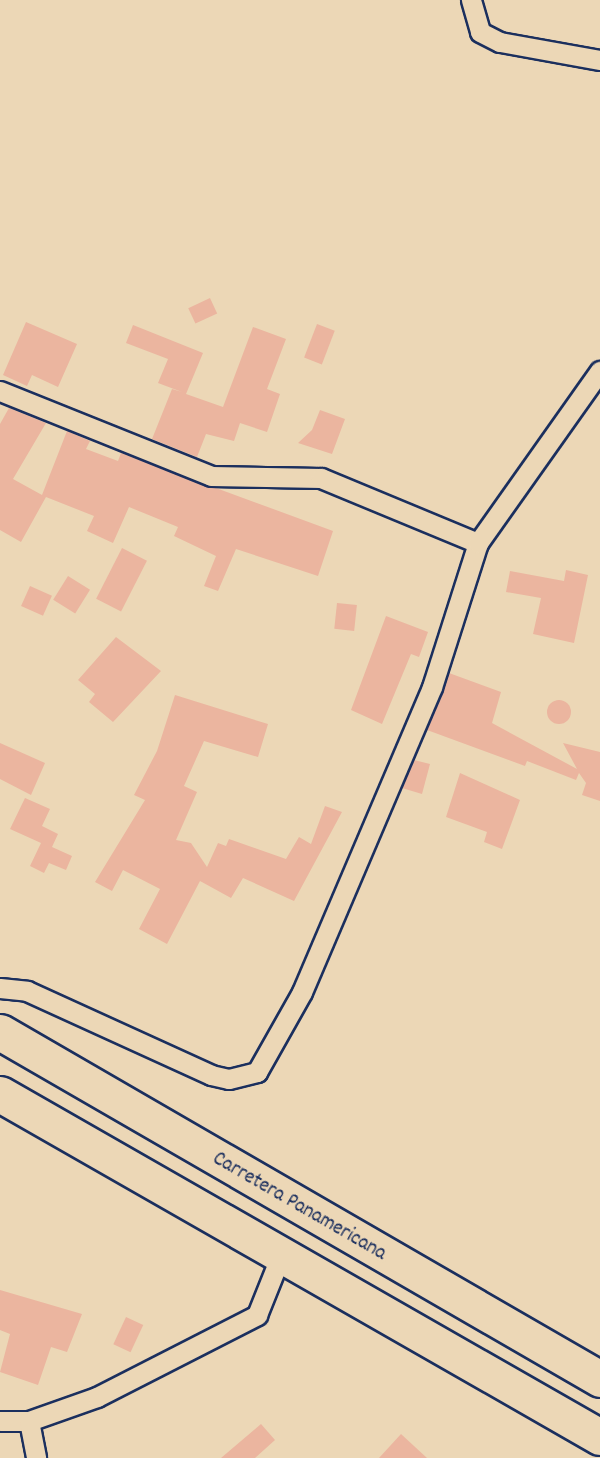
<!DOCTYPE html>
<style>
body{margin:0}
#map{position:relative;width:600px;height:1458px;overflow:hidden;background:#ecd7b6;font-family:Dekko,sans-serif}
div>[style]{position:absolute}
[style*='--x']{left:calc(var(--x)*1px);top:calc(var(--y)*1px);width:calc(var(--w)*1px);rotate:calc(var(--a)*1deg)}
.building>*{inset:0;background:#ebb59f;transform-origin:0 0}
.round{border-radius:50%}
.roads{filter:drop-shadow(2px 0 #1b2f5e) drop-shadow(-2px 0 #1b2f5e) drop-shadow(0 2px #1b2f5e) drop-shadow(0 -2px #1b2f5e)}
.street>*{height:19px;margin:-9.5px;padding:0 9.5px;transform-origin:9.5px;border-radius:9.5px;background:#ecd7b6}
.highway>*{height:35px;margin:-17.5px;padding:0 17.5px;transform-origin:17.5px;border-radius:17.5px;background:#ecd7b6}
span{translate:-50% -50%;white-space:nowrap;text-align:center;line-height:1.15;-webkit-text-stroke:5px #ecd7b6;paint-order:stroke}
.street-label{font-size:21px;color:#1b2f5e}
</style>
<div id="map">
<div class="building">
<i style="left:210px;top:298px;width:17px;height:24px;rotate:65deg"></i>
<i style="clip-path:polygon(26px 322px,77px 344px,58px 387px,32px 375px,27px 386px,3px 375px)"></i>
<i style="left:317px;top:324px;width:19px;height:36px;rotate:21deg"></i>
<i style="clip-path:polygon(133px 325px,203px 353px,186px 394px,223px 407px,253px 327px,286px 339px,267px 389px,280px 394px,267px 432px,240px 423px,234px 441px,206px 434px,197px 457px,152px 439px,172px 389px,182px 392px,158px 383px,168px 359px,126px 343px)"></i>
<i style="clip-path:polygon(9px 408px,46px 423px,13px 479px,42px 495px,67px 431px,90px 441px,86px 449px,118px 461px,121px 453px,333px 531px,318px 576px,236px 549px,218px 591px,204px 586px,216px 556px,174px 536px,178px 527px,129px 507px,113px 543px,87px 531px,94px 516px,46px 497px,21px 542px,0 530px,0 424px)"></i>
<i style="clip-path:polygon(320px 410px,345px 419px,332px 454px,298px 443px,312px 430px)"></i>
<i style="left:122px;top:548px;width:28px;height:57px;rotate:27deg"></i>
<i style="clip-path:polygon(566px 570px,588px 575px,574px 643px,533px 634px,541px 598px,506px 592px,510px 571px,564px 581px)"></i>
<i style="left:68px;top:576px;width:26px;height:28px;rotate:32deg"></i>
<i style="left:30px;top:586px;width:24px;height:22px;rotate:24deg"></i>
<i style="left:337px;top:603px;width:20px;height:26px;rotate:6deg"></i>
<i style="clip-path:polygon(386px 616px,428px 632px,419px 657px,411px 654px,382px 724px,351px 710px)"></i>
<i style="clip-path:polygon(116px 637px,161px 671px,113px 722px,89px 702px,95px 694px,78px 680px)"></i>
<i style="clip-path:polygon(449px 673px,501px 692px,492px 723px,577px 769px,563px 743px,600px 752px,600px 801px,582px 795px,586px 783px,579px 773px,576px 780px,527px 761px,525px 766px,427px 730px)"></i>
<i style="clip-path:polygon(175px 695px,268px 724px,258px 757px,204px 741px,184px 786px,197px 792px,176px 840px,191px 843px,207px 867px,218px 843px,226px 846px,229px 839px,286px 859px,299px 837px,311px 844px,325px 806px,342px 812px,294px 901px,243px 878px,231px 898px,200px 881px,167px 944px,139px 929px,160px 889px,123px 870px,112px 891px,95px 882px,145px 800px,134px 795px,157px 751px)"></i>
<i class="round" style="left:547px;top:700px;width:24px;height:24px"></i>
<i style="clip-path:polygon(0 743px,45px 763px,31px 795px,0 779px)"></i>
<i style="clip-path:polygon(414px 760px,430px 764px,422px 794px,402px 788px)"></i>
<i style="clip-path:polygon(460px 773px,520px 800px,502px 849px,484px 842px,487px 832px,446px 817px)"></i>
<i style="clip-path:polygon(25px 798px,50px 809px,42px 826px,58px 834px,52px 847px,72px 856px,66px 870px,49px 863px,44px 873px,30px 866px,41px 843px,10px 829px)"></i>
<i style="clip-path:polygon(0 1290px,82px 1314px,67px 1352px,51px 1347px,38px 1385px,0 1372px,10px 1334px,0 1330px)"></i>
<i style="left:126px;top:1317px;width:19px;height:30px;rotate:25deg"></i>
<i style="clip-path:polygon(261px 1424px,275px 1440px,255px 1458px,221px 1458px)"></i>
<i style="clip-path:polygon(401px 1434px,427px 1458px,379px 1458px)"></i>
</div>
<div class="roads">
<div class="street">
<i style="--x:471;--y:0;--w:33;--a:74"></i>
<i style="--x:480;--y:32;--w:22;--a:27"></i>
<i style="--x:500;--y:42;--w:102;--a:10.2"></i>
<i style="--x:0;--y:391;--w:227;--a:21.9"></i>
<i style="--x:211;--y:476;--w:110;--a:1"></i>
<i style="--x:321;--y:478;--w:170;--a:22.5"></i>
<i style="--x:0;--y:988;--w:27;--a:6"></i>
<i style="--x:27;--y:991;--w:202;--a:24.5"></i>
<i style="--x:211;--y:1075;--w:18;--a:13"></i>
<i style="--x:229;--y:1079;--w:29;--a:-14"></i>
<i style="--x:257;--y:1072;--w:92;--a:-60.6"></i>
<i style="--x:302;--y:992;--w:332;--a:-66.9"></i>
<i style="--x:432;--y:687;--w:151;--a:-72.3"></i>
<i style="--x:478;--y:543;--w:211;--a:-54.7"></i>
<i style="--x:0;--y:1421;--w:29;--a:0"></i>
<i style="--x:29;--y:1421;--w:72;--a:-19.4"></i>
<i style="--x:97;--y:1397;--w:180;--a:-27.1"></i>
<i style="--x:257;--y:1315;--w:65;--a:-68.2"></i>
<i style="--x:29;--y:1421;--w:38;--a:79"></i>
</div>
<div class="highway">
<i style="--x:0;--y:1032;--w:693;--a:30.04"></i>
<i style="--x:0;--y:1094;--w:691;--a:29.76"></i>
</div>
</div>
<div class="street-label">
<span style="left:299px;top:1207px;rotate:30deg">Carretera Panamericana</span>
</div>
</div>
